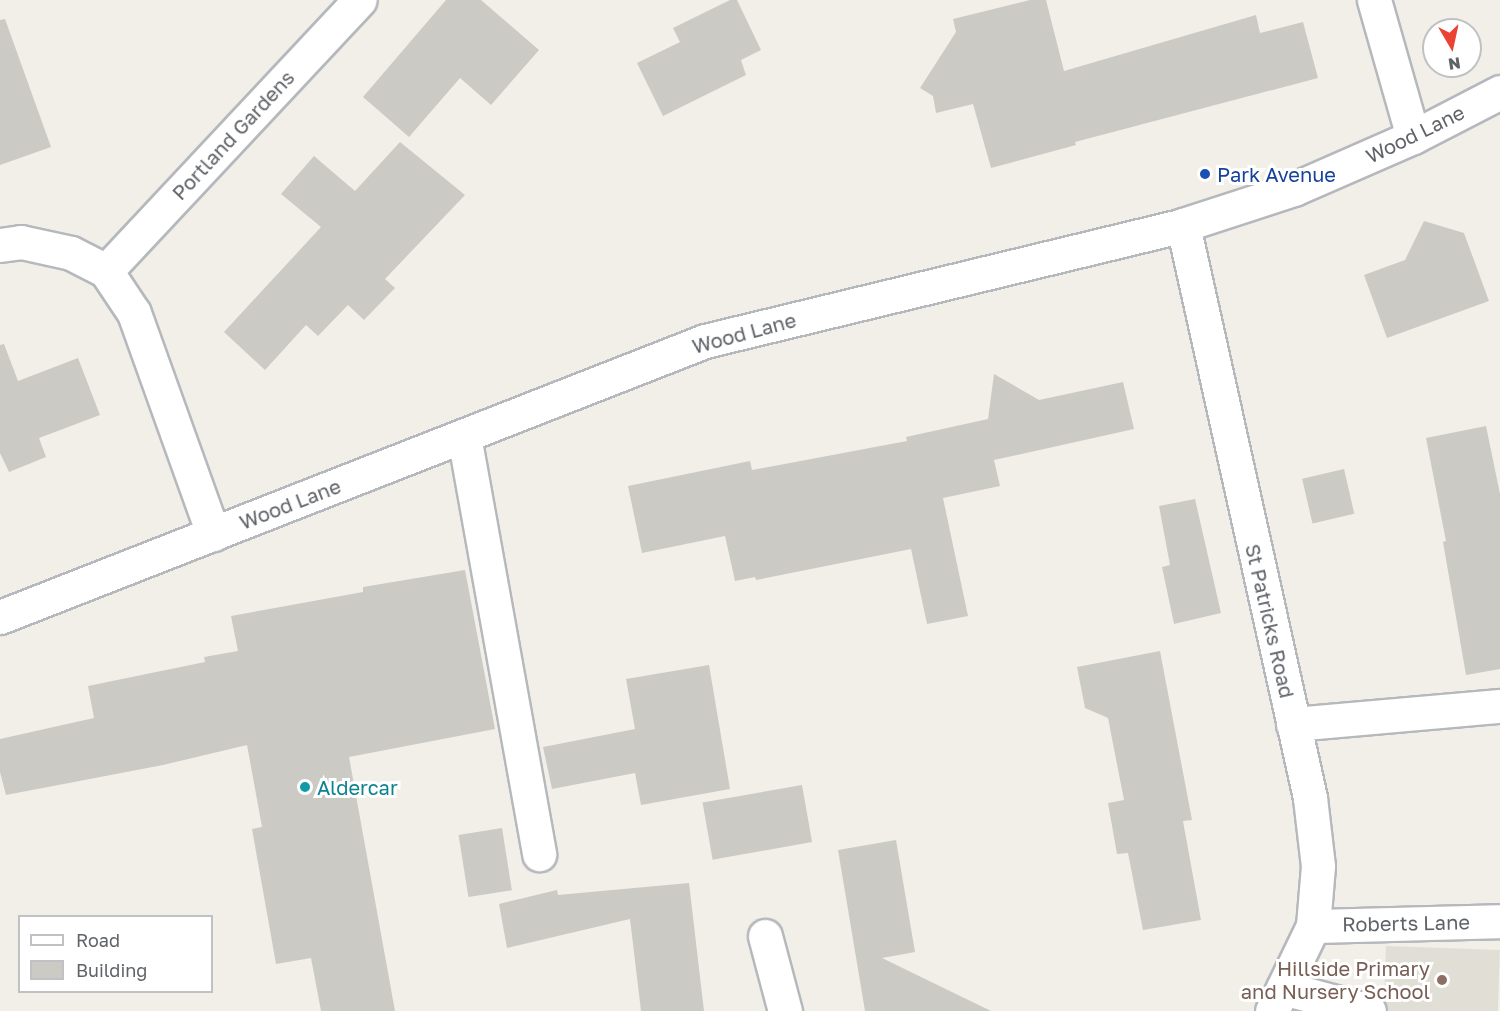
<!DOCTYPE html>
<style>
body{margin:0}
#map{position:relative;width:1500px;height:1011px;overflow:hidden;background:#f1efe8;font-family:"Golos Text",sans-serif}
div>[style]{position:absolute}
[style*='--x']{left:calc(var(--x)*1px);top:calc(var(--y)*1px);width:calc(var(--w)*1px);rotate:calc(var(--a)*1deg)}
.education>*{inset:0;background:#e1ded6;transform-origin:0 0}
.building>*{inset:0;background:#cccac5;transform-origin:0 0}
.roads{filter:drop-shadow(2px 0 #b5b8bc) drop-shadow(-2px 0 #b5b8bc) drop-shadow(0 2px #b5b8bc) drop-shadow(0 -2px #b5b8bc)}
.minor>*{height:33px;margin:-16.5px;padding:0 16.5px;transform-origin:16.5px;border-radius:16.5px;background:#fff}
.dots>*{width:16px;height:16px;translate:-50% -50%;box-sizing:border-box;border:3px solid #fff;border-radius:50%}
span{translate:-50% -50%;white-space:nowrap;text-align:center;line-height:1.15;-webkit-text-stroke:6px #fff;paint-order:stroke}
.street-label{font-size:20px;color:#5f6368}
.transit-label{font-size:20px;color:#164399}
.left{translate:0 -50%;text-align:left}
.culture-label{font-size:20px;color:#0d838f}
.education-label{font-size:20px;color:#785e54}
.right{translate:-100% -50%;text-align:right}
.legend{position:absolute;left:18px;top:915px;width:195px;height:78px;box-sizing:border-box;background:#fff;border:2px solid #bfc1c3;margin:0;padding:8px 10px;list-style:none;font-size:18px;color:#5f6368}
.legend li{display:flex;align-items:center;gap:12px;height:30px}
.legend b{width:30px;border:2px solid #bfc1c3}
.north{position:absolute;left:1422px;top:18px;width:60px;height:60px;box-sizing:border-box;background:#fff;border:2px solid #bfc1c3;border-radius:50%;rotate:171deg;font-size:16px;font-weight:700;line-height:24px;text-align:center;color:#5f6368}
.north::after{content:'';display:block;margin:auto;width:21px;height:27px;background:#ea4335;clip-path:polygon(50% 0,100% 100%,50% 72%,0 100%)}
</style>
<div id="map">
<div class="education">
<i style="left:1386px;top:946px;width:114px;height:65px;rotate:2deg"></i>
</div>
<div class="building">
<i style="clip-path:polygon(446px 0,481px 0,539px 50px,491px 105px,460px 78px,409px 137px,363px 97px)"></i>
<i style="clip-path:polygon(730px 0,737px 0,761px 50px,741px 60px,746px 75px,663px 116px,637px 63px,680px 42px,673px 28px)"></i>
<i style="clip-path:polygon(1030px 0,1046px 0,1064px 71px,1256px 15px,1260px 33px,1303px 22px,1318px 78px,1075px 142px,1076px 145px,991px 168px,973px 104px,936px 113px,933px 96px,920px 88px,956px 32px,953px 19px)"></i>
<i style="clip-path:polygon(5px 19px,51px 147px,0 165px,0 20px)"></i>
<i style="clip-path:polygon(400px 142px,465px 195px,385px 279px,395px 288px,364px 320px,348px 305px,318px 336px,306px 325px,265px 370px,224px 332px,321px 227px,281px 194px,314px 156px,355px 191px)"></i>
<i style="clip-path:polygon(1424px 221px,1464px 233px,1489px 301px,1387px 338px,1364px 275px,1405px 260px)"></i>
<i style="clip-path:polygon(4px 344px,18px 381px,78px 358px,100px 415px,39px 438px,46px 457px,9px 472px,0 453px,0 345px)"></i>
<i style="clip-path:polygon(994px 374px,1039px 400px,1123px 382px,1134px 429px,994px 460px,1000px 486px,943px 498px,968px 616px,927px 624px,911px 549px,756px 580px,755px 577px,735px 581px,725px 536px,642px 553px,628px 486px,750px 461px,752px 470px,907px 441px,906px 437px,988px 419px)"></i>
<i style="clip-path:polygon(1486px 426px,1500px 494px,1500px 669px,1466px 675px,1443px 542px,1446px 541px,1426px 438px)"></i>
<i style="left:1344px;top:469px;width:46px;height:43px;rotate:77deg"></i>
<i style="clip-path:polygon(1195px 499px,1221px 613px,1174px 624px,1162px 567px,1170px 565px,1159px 506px)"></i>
<i style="clip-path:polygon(465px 570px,495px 729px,349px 757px,395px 1011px,321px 1011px,311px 958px,276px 964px,252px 829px,262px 827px,247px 745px,163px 765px,6px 795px,0 772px,0 739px,94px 718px,88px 686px,205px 662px,204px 657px,238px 651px,231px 616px,363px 592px,363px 587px)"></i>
<i style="clip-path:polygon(1160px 651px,1192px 820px,1183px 821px,1201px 920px,1143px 930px,1128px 853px,1117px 854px,1108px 803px,1124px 800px,1108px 718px,1085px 708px,1077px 667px)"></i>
<i style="clip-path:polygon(709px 665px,730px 789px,641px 805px,635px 773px,552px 789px,543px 747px,635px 729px,626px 679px)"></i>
<i style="left:802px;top:785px;width:58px;height:101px;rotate:80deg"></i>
<i style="left:502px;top:828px;width:63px;height:44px;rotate:81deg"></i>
<i style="clip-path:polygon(896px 840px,915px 952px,882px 958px,991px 1011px,865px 1011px,838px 850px)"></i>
<i style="clip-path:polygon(689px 883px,704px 1011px,641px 1011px,630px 919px,507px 948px,499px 904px,557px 890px,558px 895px)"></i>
</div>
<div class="roads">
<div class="minor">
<i style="--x:1374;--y:0;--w:142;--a:74.1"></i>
<i style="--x:1183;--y:225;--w:587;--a:77.5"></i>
<i style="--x:1310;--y:798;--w:68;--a:83.3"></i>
<i style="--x:1318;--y:866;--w:60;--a:94.8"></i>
<i style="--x:1313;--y:926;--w:94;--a:115.8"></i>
<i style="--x:0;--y:245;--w:21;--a:-8"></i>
<i style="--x:21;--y:242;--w:51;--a:12.4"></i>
<i style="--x:71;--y:253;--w:39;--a:27"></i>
<i style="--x:106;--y:271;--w:50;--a:56.3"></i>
<i style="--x:134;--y:313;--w:235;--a:70.3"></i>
<i style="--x:106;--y:271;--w:371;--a:-46.9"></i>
<i style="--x:464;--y:436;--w:425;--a:79.8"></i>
<i style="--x:0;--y:617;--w:757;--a:-21.38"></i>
<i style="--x:705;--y:341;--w:492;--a:-13.6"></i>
<i style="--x:1183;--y:225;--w:117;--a:-18"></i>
<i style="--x:1294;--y:189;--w:130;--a:-23.6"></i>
<i style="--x:1413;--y:137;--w:98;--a:-27.3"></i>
<i style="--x:1293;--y:724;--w:208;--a:-5"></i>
<i style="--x:1313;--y:926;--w:187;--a:-1.5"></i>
<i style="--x:765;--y:936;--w:78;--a:75.1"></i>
<i style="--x:1283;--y:988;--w:89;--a:15"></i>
</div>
</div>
<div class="dots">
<i style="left:1205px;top:174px;background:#1a4fb4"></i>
<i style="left:305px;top:787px;background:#0f9aa8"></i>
<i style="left:1442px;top:980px;background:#8d6e63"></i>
</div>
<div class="street-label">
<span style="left:1415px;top:134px;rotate:-26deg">Wood Lane</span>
<span style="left:233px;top:135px;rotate:-47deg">Portland Gardens</span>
<span style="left:744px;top:333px;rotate:-15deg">Wood Lane</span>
<span style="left:290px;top:504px;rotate:-21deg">Wood Lane</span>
<span style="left:1270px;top:621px;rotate:77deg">St Patricks Road</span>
<span style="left:1406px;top:923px;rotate:-1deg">Roberts Lane</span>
</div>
<div class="transit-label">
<span class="left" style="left:1217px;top:174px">Park Avenue</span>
</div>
<div class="culture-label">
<span class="left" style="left:317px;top:787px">Aldercar</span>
</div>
<div class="education-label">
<span class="right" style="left:1430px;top:980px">Hillside Primary<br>and Nursery School</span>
</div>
<ul class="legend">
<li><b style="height:8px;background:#fff"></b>Road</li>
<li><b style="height:16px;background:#cccac5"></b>Building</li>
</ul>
<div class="north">N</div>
</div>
